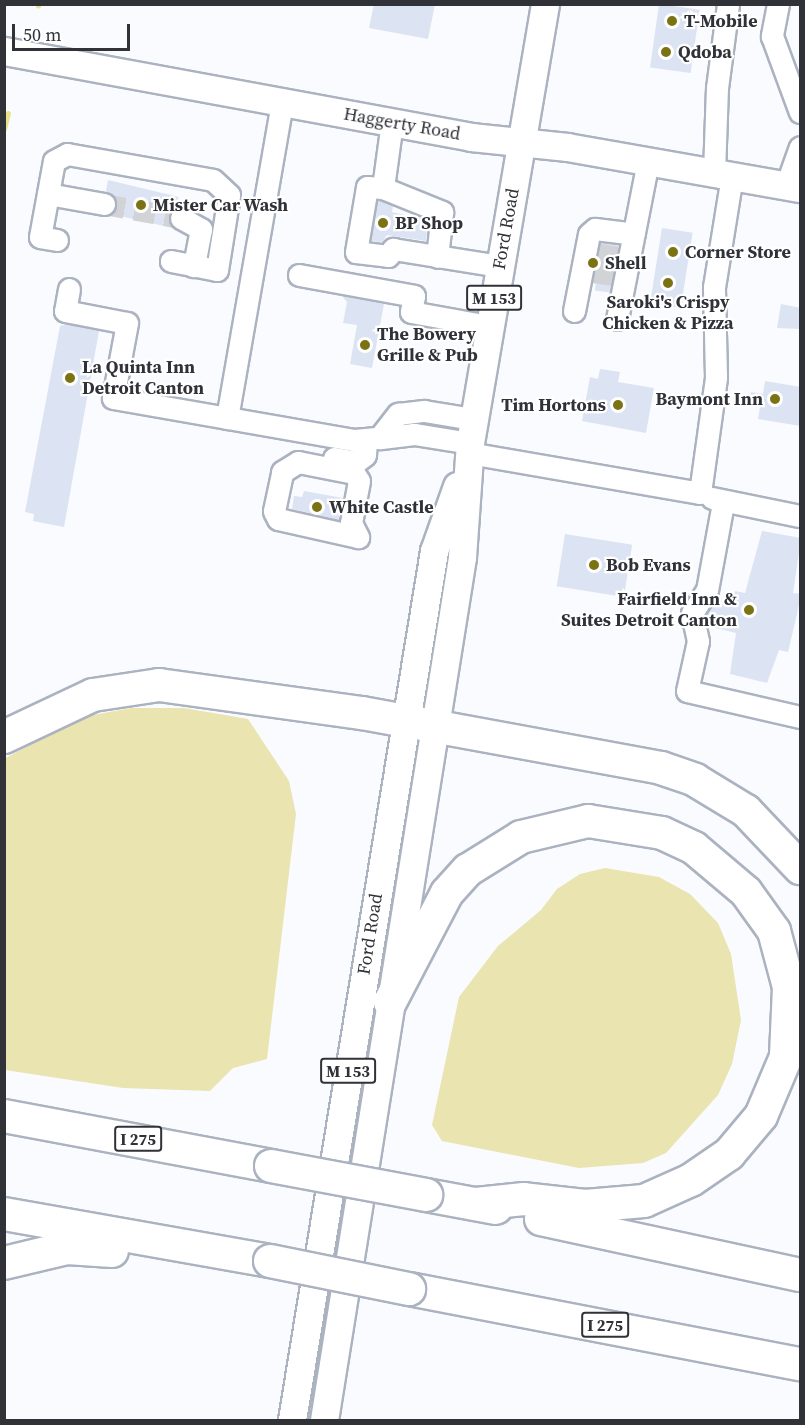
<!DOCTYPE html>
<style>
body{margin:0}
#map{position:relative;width:805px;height:1425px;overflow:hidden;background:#f9fbfe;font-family:"Source Serif 4",serif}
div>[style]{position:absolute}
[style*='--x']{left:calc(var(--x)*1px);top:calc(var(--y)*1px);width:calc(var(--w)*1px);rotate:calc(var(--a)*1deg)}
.green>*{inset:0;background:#e9e4b0}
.stream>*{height:4.5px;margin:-2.25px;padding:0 2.25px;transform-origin:2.25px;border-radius:2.25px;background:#eae189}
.building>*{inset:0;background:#dce3f2;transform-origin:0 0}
.minor-tunnel>*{height:21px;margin-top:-10.5px;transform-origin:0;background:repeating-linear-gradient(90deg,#d1d3d6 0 21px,transparent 0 31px)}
.roads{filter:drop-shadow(2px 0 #abb2c0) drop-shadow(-2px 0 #abb2c0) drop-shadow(0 2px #abb2c0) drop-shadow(0 -2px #abb2c0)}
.minor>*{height:21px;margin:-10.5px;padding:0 10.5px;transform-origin:10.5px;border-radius:10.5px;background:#fff}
.major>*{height:27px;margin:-13.5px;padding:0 13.5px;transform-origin:13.5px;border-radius:13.5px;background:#fff}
.highway>*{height:32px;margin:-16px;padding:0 16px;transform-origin:16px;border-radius:16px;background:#fff}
.bridges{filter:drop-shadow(2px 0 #abb2c0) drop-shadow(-2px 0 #abb2c0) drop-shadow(0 2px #abb2c0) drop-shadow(0 -2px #abb2c0)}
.highway-bridge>*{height:32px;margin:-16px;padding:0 16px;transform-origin:16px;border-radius:16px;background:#fff}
.dots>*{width:16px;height:16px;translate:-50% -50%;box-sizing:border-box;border:3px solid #fff;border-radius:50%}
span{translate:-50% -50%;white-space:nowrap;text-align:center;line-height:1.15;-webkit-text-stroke:4.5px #fff;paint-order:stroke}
.shield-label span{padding:2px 4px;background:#fff;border:2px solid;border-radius:4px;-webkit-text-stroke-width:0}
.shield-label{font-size:16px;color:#303238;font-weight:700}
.poi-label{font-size:18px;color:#303238;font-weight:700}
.left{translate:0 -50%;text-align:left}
.right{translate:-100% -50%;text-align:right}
.street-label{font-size:18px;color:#303238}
.frame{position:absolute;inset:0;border:6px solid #303238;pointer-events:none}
.scale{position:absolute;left:12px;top:24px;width:118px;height:27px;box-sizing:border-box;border:3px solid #303238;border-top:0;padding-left:8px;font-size:18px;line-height:21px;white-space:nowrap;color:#303238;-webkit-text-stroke:4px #fff;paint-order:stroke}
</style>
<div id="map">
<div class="green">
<i style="clip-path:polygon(132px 708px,184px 708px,248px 719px,289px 781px,296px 814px,267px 1059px,233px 1068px,210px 1091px,123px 1088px,5px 1070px,4px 759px,81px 717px)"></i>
<i style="clip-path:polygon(605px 868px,659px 877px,690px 894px,718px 923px,731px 954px,741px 1020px,732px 1064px,718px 1095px,666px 1153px,643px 1163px,579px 1168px,442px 1141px,432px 1125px,459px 997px,498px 946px,541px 910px,557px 889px,580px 874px)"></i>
</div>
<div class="stream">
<i style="--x:38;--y:6;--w:2;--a:-90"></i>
<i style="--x:4;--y:129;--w:16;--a:-76"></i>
</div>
<div class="building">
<i style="clip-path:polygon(374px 4px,435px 4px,428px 39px,369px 28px)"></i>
<i style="left:659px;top:4px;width:41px;height:64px;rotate:8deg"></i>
<i style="clip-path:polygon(108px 180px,179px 197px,168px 218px,173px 228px,111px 214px,117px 206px,106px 191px)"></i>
<i style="clip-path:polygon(378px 200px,393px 206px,392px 212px,428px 220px,426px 241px,387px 235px,382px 242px,371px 241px)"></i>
<i style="left:662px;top:228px;width:31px;height:76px;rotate:9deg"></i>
<i style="left:600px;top:243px;width:19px;height:48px;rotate:6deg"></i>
<i style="clip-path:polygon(342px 296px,384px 304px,372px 368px,350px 364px,357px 325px,343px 323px,347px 302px)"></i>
<i style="clip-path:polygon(781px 304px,801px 308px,801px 329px,777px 328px)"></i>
<i style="clip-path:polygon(67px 324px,99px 331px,64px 527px,33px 521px,34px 514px,25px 512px,60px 326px)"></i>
<i style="clip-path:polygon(600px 369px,620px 372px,618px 382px,654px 388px,646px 433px,582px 421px,590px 377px,598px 379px)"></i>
<i style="clip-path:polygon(765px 381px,801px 387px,801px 426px,758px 419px,760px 407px,749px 405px,751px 392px,763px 394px)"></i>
<i style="clip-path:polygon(304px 491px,343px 498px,339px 520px,292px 509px,294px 496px,302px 497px)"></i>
<i style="clip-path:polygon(762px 531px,801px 538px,793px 593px,801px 594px,797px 614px,788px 652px,779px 650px,767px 683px,730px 674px,736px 633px,708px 626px,706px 616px,714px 603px,732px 606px,735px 591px,745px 593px)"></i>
<i style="left:565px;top:534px;width:68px;height:53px;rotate:9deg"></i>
</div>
<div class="minor-tunnel">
<i style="--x:104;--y:204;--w:78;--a:10.3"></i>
<i style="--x:596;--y:253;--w:27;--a:10"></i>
<i style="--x:593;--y:272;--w:27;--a:8"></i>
</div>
<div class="roads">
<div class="minor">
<i style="--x:778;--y:4;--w:33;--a:101"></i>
<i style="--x:772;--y:36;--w:81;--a:69.8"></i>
<i style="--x:392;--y:122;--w:67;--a:97.8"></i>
<i style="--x:383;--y:188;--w:64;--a:22.1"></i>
<i style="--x:442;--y:212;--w:45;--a:96.3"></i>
<i style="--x:714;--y:173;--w:85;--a:-88"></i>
<i style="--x:717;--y:88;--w:85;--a:-82.5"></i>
<i style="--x:786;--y:186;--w:41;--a:-70.3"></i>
<i style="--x:383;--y:188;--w:16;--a:-176"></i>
<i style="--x:367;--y:187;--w:66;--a:99.6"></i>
<i style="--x:356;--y:252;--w:32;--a:7"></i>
<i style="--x:388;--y:256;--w:9;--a:-54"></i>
<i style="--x:393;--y:249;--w:107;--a:9.1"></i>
<i style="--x:48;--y:194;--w:57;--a:10.1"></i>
<i style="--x:181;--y:218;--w:23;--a:29"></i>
<i style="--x:201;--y:229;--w:38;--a:101"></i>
<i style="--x:57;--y:240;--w:17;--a:-170"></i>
<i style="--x:40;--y:237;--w:77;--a:-79.6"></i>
<i style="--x:54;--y:161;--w:15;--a:-28"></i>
<i style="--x:67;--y:154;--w:148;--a:10.1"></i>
<i style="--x:213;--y:180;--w:22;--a:43"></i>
<i style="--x:229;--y:195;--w:76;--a:99.1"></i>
<i style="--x:217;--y:270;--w:47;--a:-168.9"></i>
<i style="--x:299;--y:275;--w:117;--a:10.3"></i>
<i style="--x:414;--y:296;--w:16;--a:101"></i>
<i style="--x:411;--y:312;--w:79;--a:10.2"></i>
<i style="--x:69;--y:289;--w:22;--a:100"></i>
<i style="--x:65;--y:311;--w:63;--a:11"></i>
<i style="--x:127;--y:323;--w:76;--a:100.6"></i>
<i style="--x:113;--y:398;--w:245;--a:9.9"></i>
<i style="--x:354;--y:440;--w:25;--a:-5"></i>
<i style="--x:574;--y:311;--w:78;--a:-79"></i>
<i style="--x:589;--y:234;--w:8;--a:-40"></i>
<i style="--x:595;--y:229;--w:39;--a:7"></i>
<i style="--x:617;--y:319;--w:161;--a:-78.9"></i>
<i style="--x:227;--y:418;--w:319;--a:-80.1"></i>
<i style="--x:470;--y:443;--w:57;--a:-170.9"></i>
<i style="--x:414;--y:434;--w:35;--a:173"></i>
<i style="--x:379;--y:438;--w:31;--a:-52"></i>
<i style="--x:398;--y:414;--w:26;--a:-7"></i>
<i style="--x:424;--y:411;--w:50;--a:9.3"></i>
<i style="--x:469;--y:453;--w:234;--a:9.8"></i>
<i style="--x:700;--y:493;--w:117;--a:-82.1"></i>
<i style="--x:716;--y:377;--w:90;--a:-91.3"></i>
<i style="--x:714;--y:287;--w:112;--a:-80.8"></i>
<i style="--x:334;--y:458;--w:22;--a:10"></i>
<i style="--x:356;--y:462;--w:11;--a:-38"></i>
<i style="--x:365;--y:455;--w:16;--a:-86"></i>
<i style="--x:298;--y:462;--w:57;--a:11.1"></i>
<i style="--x:354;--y:473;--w:9;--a:58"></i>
<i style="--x:359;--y:481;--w:43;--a:100.8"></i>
<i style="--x:351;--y:523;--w:16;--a:63"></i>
<i style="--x:358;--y:537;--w:82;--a:-167.3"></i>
<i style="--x:278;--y:519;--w:9;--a:-117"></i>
<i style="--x:274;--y:511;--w:40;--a:-78"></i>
<i style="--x:282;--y:472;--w:19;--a:-32"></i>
<i style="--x:712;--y:498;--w:90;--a:11.6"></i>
<i style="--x:723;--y:503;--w:88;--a:100.4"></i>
<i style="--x:707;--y:590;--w:27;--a:123"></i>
<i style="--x:692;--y:613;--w:29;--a:78"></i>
<i style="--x:698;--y:641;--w:51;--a:102.4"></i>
<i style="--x:687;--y:691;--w:116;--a:13"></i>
</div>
<div class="major">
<i style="--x:4;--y:51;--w:475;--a:10.4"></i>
<i style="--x:471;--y:137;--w:97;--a:5.9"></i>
<i style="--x:567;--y:147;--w:237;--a:10"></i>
<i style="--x:292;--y:1420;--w:881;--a:-80.72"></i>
<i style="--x:434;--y:551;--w:69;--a:-70.5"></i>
<i style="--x:324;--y:1420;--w:874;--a:-80.91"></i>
<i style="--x:462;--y:557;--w:114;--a:-86"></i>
<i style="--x:470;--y:443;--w:445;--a:-80.3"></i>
</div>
<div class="highway">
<i style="--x:4;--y:737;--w:98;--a:-25.3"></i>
<i style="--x:93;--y:695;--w:67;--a:-8.6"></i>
<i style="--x:159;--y:685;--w:205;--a:7.9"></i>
<i style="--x:362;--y:713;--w:304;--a:10.4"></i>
<i style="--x:661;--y:768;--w:36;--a:19"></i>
<i style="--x:695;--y:780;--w:60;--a:31.3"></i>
<i style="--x:746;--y:811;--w:79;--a:46.5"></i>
<i style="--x:390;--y:1002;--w:123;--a:-62.4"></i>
<i style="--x:447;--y:893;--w:31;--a:-48"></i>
<i style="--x:468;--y:870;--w:62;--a:-31.9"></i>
<i style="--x:521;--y:837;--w:69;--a:-13.4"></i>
<i style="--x:588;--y:821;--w:75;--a:9.2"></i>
<i style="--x:662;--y:833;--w:35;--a:25"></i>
<i style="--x:694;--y:848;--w:68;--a:40.2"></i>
<i style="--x:746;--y:892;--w:48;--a:54.3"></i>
<i style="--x:774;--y:931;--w:58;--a:75"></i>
<i style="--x:789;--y:987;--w:70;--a:92.5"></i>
<i style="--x:786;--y:1057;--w:64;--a:113"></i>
<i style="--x:761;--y:1116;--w:50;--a:130.1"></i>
<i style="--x:729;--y:1154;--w:46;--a:145.6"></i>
<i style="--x:691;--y:1180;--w:51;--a:155.9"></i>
<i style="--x:644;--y:1201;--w:59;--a:175.2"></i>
<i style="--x:585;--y:1206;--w:61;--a:-173.5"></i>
<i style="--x:524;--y:1199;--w:48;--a:174.1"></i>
<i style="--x:4;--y:1116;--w:272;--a:10.6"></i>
<i style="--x:426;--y:1195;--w:71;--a:10.5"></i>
<i style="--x:4;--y:1214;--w:270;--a:10"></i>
<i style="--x:541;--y:1219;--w:265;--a:12.2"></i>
<i style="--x:4;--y:1263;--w:65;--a:-13.4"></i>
<i style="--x:67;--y:1248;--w:45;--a:3.8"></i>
<i style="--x:409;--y:1289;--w:398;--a:10.9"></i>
</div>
</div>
<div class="bridges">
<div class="highway-bridge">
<i style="--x:271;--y:1166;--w:158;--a:10.6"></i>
<i style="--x:270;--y:1261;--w:142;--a:11.4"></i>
</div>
</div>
<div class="dots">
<i style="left:672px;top:21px;background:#7b7213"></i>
<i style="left:666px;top:52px;background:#7b7213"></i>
<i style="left:141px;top:205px;background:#7b7213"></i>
<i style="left:383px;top:223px;background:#7b7213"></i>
<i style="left:673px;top:252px;background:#7b7213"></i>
<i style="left:593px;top:263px;background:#7b7213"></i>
<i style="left:668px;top:283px;background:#7b7213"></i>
<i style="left:365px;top:345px;background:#7b7213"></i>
<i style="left:70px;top:378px;background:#7b7213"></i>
<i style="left:775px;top:399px;background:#7b7213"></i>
<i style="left:618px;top:405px;background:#7b7213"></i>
<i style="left:317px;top:507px;background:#7b7213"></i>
<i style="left:594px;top:565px;background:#7b7213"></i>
<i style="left:749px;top:610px;background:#7b7213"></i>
</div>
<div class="shield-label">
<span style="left:494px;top:298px">M 153</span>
<span style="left:348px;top:1071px">M 153</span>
<span style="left:138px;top:1139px">I 275</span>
<span style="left:605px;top:1325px">I 275</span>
</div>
<div class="poi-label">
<span class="left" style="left:684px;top:21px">T-Mobile</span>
<span class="left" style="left:678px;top:52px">Qdoba</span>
<span class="left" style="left:153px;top:205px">Mister Car Wash</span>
<span class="left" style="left:395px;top:223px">BP Shop</span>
<span class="left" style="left:685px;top:252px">Corner Store</span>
<span class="left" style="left:605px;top:263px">Shell</span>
<span style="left:668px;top:313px">Saroki's Crispy<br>Chicken &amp; Pizza</span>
<span class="left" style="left:377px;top:345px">The Bowery<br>Grille &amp; Pub</span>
<span class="left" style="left:82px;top:378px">La Quinta Inn<br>Detroit Canton</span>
<span class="right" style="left:763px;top:399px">Baymont Inn</span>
<span class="right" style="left:606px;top:405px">Tim Hortons</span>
<span class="left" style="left:329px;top:507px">White Castle</span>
<span class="left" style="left:606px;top:565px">Bob Evans</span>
<span class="right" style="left:737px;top:610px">Fairfield Inn &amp;<br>Suites Detroit Canton</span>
</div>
<div class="street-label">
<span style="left:402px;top:124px;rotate:10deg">Haggerty Road</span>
<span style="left:506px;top:229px;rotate:-80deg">Ford Road</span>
<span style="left:370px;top:934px;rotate:-81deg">Ford Road</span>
</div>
<div class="frame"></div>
<div class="scale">50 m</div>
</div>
